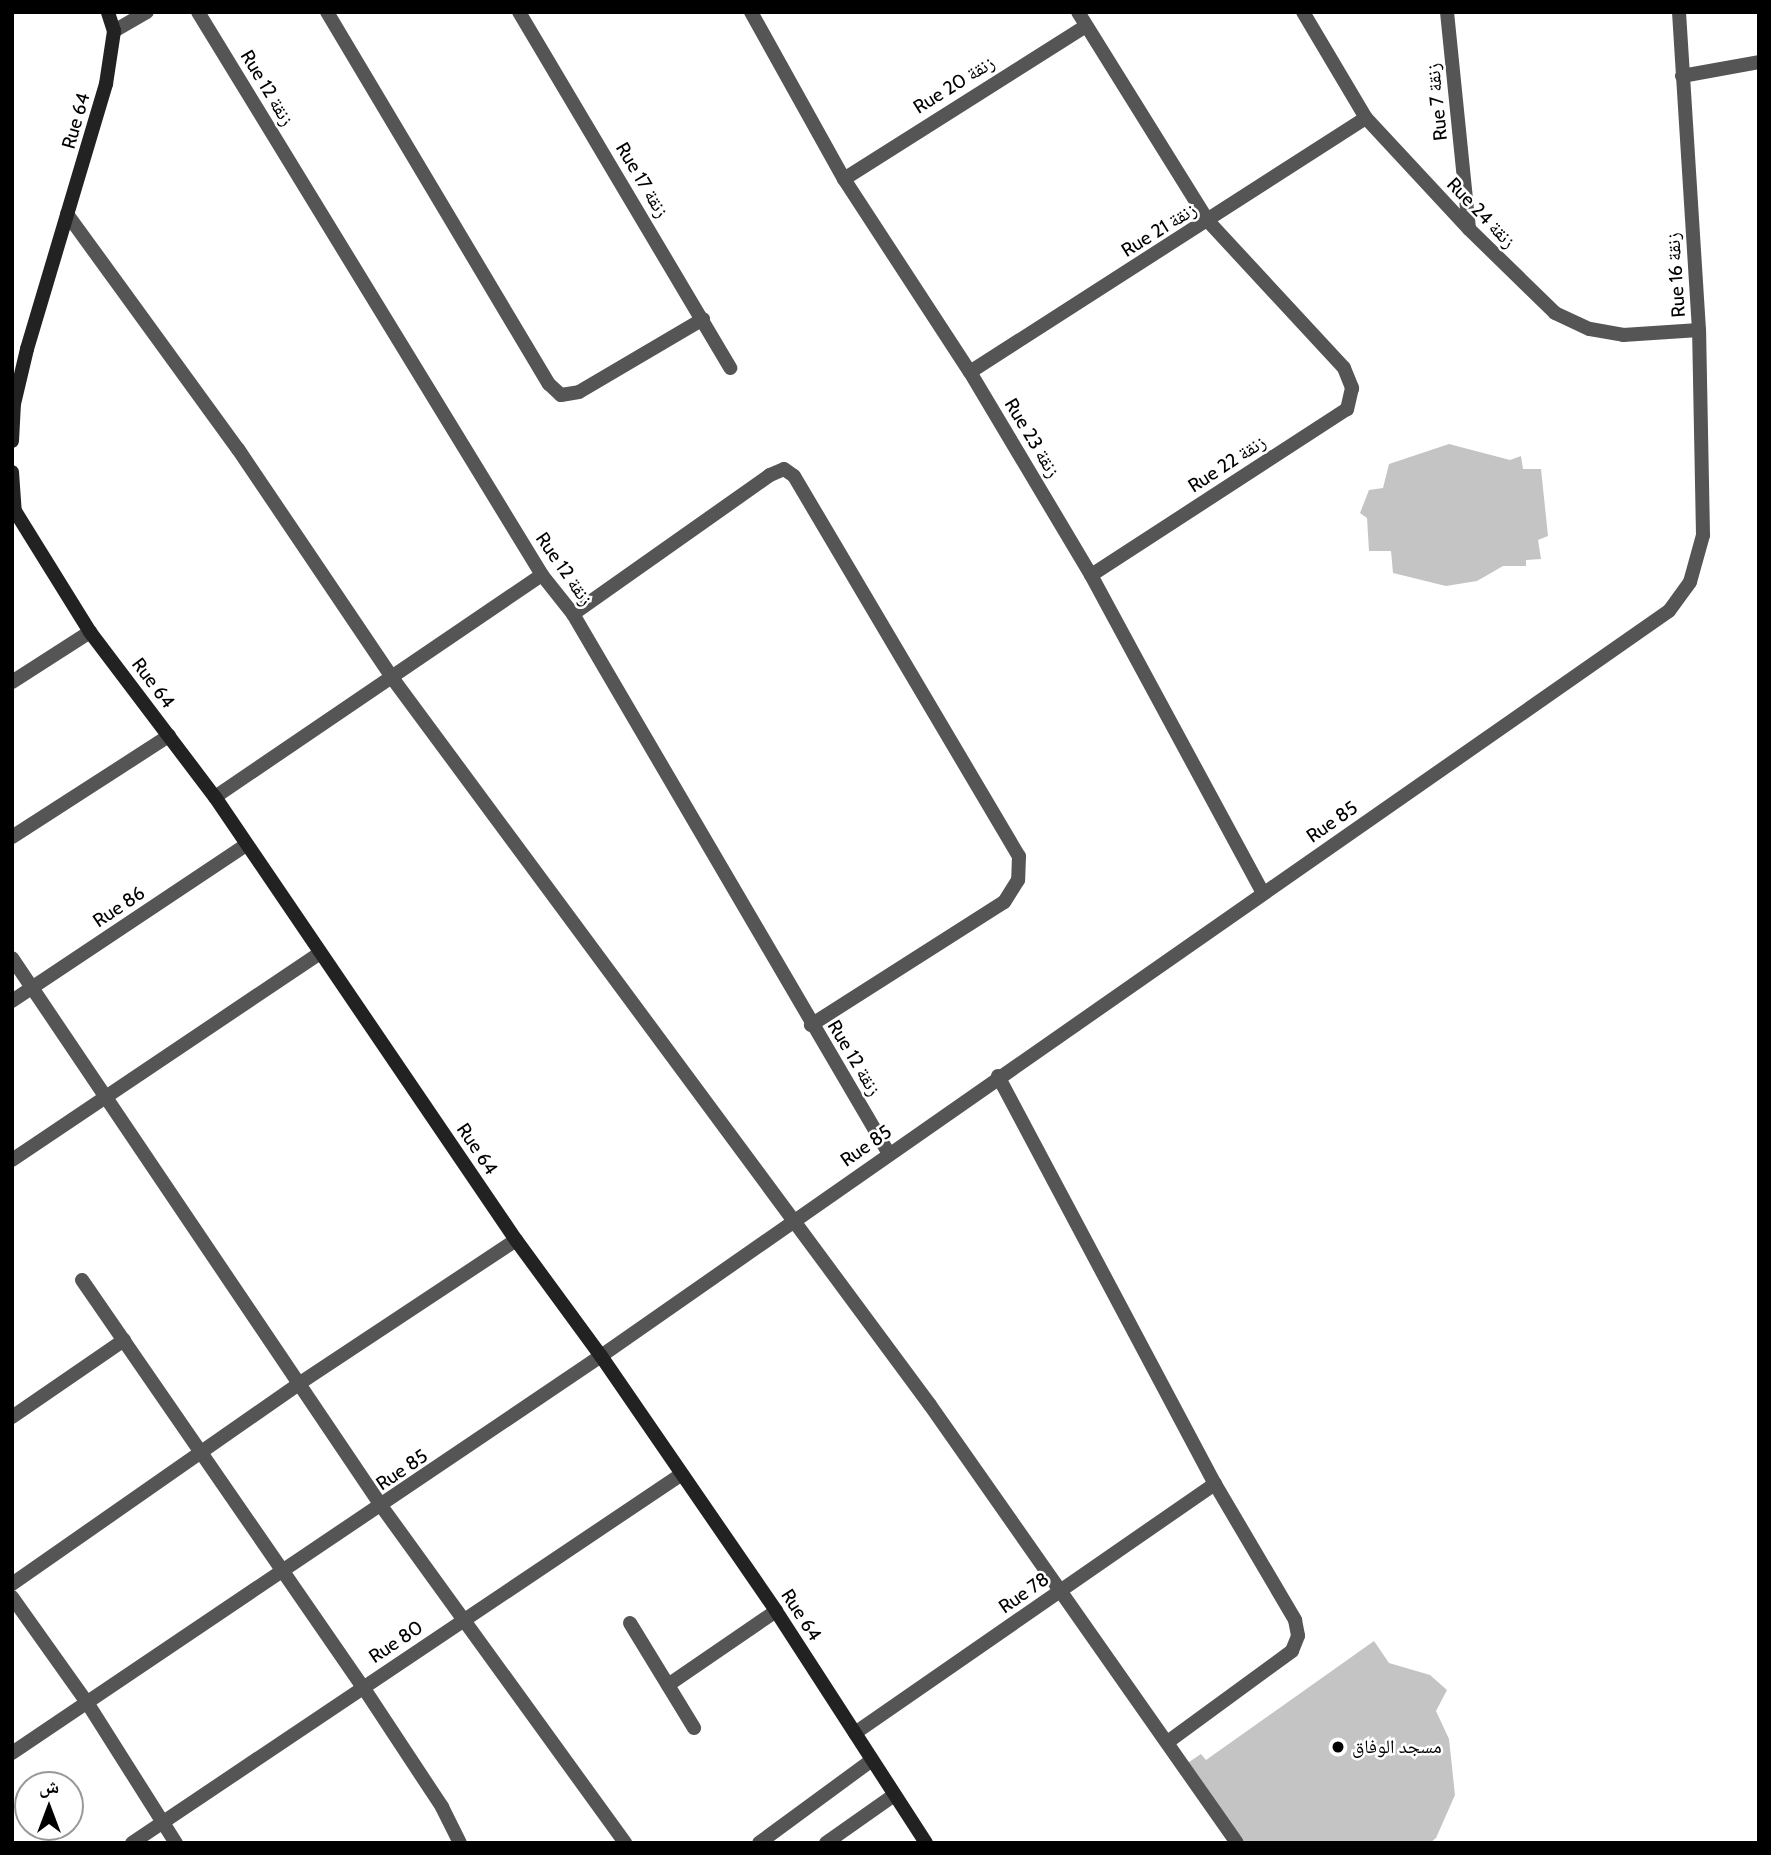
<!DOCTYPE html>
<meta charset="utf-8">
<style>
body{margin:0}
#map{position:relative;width:1771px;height:1855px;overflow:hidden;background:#fff;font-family:Cabin,"Noto Naskh Arabic",sans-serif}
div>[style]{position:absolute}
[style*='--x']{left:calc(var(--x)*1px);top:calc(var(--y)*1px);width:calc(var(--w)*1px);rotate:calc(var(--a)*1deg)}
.building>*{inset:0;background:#c4c4c4}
.street>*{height:14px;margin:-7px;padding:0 7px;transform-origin:7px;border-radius:7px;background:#555}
.secondary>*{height:14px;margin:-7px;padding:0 7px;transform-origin:7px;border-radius:7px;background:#222}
.dots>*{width:19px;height:19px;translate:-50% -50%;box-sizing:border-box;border:4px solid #fff;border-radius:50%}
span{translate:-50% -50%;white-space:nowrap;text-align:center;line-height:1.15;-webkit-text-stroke:5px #fff;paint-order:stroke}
.street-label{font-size:19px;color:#000}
.poi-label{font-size:19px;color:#000}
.left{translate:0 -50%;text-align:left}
.frame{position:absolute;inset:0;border:14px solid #000;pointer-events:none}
.north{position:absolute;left:14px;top:1771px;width:70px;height:70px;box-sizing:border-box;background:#fff;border:2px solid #999;border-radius:50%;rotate:0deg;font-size:19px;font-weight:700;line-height:28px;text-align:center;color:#000}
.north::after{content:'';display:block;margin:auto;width:24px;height:32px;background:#000;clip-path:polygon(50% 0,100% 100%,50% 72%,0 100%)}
</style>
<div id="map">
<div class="building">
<i style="clip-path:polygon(1449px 444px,1510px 460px,1521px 456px,1523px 469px,1541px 469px,1548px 536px,1538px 540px,1541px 559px,1526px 560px,1526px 566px,1503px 566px,1477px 581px,1446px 586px,1393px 573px,1391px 551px,1369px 551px,1367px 518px,1360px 513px,1369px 490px,1383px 488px,1389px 464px)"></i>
<i style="clip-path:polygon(1374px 1641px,1389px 1663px,1430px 1675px,1447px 1690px,1436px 1711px,1449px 1739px,1455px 1795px,1436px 1838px,1430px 1843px,1246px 1843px,1186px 1764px,1201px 1754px,1206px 1760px)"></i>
</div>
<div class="street">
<i style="--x:198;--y:12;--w:660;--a:58.57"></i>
<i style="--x:542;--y:575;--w:50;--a:51.5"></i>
<i style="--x:573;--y:614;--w:626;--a:59.66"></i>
<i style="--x:327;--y:12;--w:433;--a:59.2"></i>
<i style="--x:549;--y:384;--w:16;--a:43"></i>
<i style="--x:561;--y:395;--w:18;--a:-9"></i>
<i style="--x:579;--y:392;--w:144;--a:-30.5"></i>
<i style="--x:519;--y:12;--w:414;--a:59.3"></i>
<i style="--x:751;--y:12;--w:191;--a:60.9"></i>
<i style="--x:844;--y:179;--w:230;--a:56.9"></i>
<i style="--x:970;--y:372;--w:236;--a:59.2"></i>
<i style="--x:1091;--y:575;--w:362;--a:61.6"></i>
<i style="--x:1078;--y:12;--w:246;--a:58.1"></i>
<i style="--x:1208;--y:221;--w:200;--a:47.2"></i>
<i style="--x:1344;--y:368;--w:22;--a:68"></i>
<i style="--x:1352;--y:388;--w:22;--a:103"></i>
<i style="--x:1347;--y:409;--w:305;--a:147"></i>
<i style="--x:1303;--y:12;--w:123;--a:59.3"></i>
<i style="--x:1366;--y:118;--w:151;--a:47.1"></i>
<i style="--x:1469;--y:229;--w:120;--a:44.3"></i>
<i style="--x:1555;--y:313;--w:38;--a:25"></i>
<i style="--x:1590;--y:329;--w:34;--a:10"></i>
<i style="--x:1623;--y:335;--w:76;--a:-3.8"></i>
<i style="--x:1447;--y:12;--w:218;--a:84.2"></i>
<i style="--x:114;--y:31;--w:38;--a:-30"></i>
<i style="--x:1682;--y:76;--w:78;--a:-10.3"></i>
<i style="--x:844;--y:179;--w:286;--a:-32.3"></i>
<i style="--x:67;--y:214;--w:291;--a:54"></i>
<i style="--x:238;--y:449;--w:277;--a:56"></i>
<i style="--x:393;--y:679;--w:903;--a:53.51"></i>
<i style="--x:930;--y:1405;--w:535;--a:54.97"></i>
<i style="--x:970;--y:372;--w:470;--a:-32.7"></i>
<i style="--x:573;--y:614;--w:241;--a:-35.2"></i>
<i style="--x:770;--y:475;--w:15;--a:-23"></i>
<i style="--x:784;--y:469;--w:12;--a:35"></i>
<i style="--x:794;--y:476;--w:442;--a:59.4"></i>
<i style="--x:1019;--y:856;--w:24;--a:92"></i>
<i style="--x:1018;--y:880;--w:26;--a:122"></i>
<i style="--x:1004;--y:902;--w:229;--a:147.5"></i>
<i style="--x:12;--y:682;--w:93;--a:-32.7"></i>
<i style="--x:215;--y:797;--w:395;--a:-34.2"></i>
<i style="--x:12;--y:837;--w:187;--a:-32.8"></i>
<i style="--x:12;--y:958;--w:662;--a:56.02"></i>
<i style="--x:382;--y:1507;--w:415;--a:54.1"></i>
<i style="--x:12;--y:1001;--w:281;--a:-33.7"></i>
<i style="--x:998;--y:1076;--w:462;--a:62"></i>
<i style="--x:1215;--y:1484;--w:158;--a:59.5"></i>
<i style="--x:1295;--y:1620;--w:16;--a:79"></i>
<i style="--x:1298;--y:1636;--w:16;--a:112"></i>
<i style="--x:1292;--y:1651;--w:152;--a:143.8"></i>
<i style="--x:12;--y:1160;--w:371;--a:-33.9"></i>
<i style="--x:82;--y:1280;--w:495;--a:55.4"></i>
<i style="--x:363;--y:1687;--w:144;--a:56.6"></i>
<i style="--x:442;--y:1807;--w:40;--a:63.4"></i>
<i style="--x:12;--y:1417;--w:136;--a:-34.5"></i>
<i style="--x:12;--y:1584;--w:351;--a:-34.9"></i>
<i style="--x:300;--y:1383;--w:259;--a:-33.5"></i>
<i style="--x:12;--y:1597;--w:131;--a:54.6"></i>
<i style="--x:88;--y:1704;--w:165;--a:57.7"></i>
<i style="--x:630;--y:1623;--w:123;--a:58.6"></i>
<i style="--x:668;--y:1685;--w:131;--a:-34.4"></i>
<i style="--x:855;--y:1733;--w:438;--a:-34.7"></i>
<i style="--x:12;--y:1753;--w:710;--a:-33.98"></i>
<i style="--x:601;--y:1356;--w:1302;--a:-34.9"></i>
<i style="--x:1669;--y:611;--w:36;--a:-54"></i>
<i style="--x:1690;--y:582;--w:49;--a:-74.5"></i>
<i style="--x:1703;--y:535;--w:205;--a:-91.1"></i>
<i style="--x:1699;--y:330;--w:319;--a:-93.6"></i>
<i style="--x:132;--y:1843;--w:662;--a:-33.86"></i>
<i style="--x:759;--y:1843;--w:140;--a:-36.3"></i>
<i style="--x:826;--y:1843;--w:83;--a:-35.2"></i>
</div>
<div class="secondary">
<i style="--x:12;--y:441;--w:37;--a:-87"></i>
<i style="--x:14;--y:404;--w:57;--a:-76.7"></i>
<i style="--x:27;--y:349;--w:277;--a:-73.4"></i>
<i style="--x:106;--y:84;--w:54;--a:-81.4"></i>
<i style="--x:114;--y:31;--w:20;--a:-108"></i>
<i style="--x:12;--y:472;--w:39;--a:86"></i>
<i style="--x:15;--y:511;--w:142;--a:58.2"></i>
<i style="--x:90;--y:632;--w:207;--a:52.9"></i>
<i style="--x:215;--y:797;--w:536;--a:55.81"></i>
<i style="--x:516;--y:1240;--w:144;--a:53.8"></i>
<i style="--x:601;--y:1356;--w:309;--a:55.5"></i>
<i style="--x:776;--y:1611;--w:276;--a:57.1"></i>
</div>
<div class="dots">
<i style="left:1338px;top:1747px;background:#000"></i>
</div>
<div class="street-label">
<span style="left:954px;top:85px;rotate:-32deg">Rue 20 زنقة</span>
<span style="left:267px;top:88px;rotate:59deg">Rue 12 زنقة</span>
<span style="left:1437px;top:102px;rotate:-96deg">Rue 7 زنقة</span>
<span style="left:76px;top:121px;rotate:-74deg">Rue 64</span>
<span style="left:642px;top:180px;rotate:59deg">Rue 17 زنقة</span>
<span style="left:1481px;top:213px;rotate:46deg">Rue 24 زنقة</span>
<span style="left:1159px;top:230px;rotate:-32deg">Rue 21 زنقة</span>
<span style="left:1676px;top:275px;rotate:-94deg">Rue 16 زنقة</span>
<span style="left:1032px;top:438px;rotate:59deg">Rue 23 زنقة</span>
<span style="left:1227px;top:464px;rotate:-33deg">Rue 22 زنقة</span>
<span style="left:564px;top:569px;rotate:55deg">Rue 12 زنقة</span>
<span style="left:153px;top:683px;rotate:53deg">Rue 64</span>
<span style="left:1332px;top:822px;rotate:-35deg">Rue 85</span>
<span style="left:119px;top:907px;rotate:-34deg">Rue 86</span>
<span style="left:854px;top:1058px;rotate:59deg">Rue 12 زنقة</span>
<span style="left:866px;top:1146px;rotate:-35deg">Rue 85</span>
<span style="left:477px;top:1149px;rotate:56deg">Rue 64</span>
<span style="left:402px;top:1470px;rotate:-34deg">Rue 85</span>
<span style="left:1024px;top:1593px;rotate:-35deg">Rue 78</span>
<span style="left:801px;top:1615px;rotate:57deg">Rue 64</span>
<span style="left:396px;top:1642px;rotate:-34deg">Rue 80</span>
</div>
<div class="poi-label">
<span class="left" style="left:1352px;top:1747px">مسجد الوفاق</span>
</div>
<div class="frame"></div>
<div class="north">ش</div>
</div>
